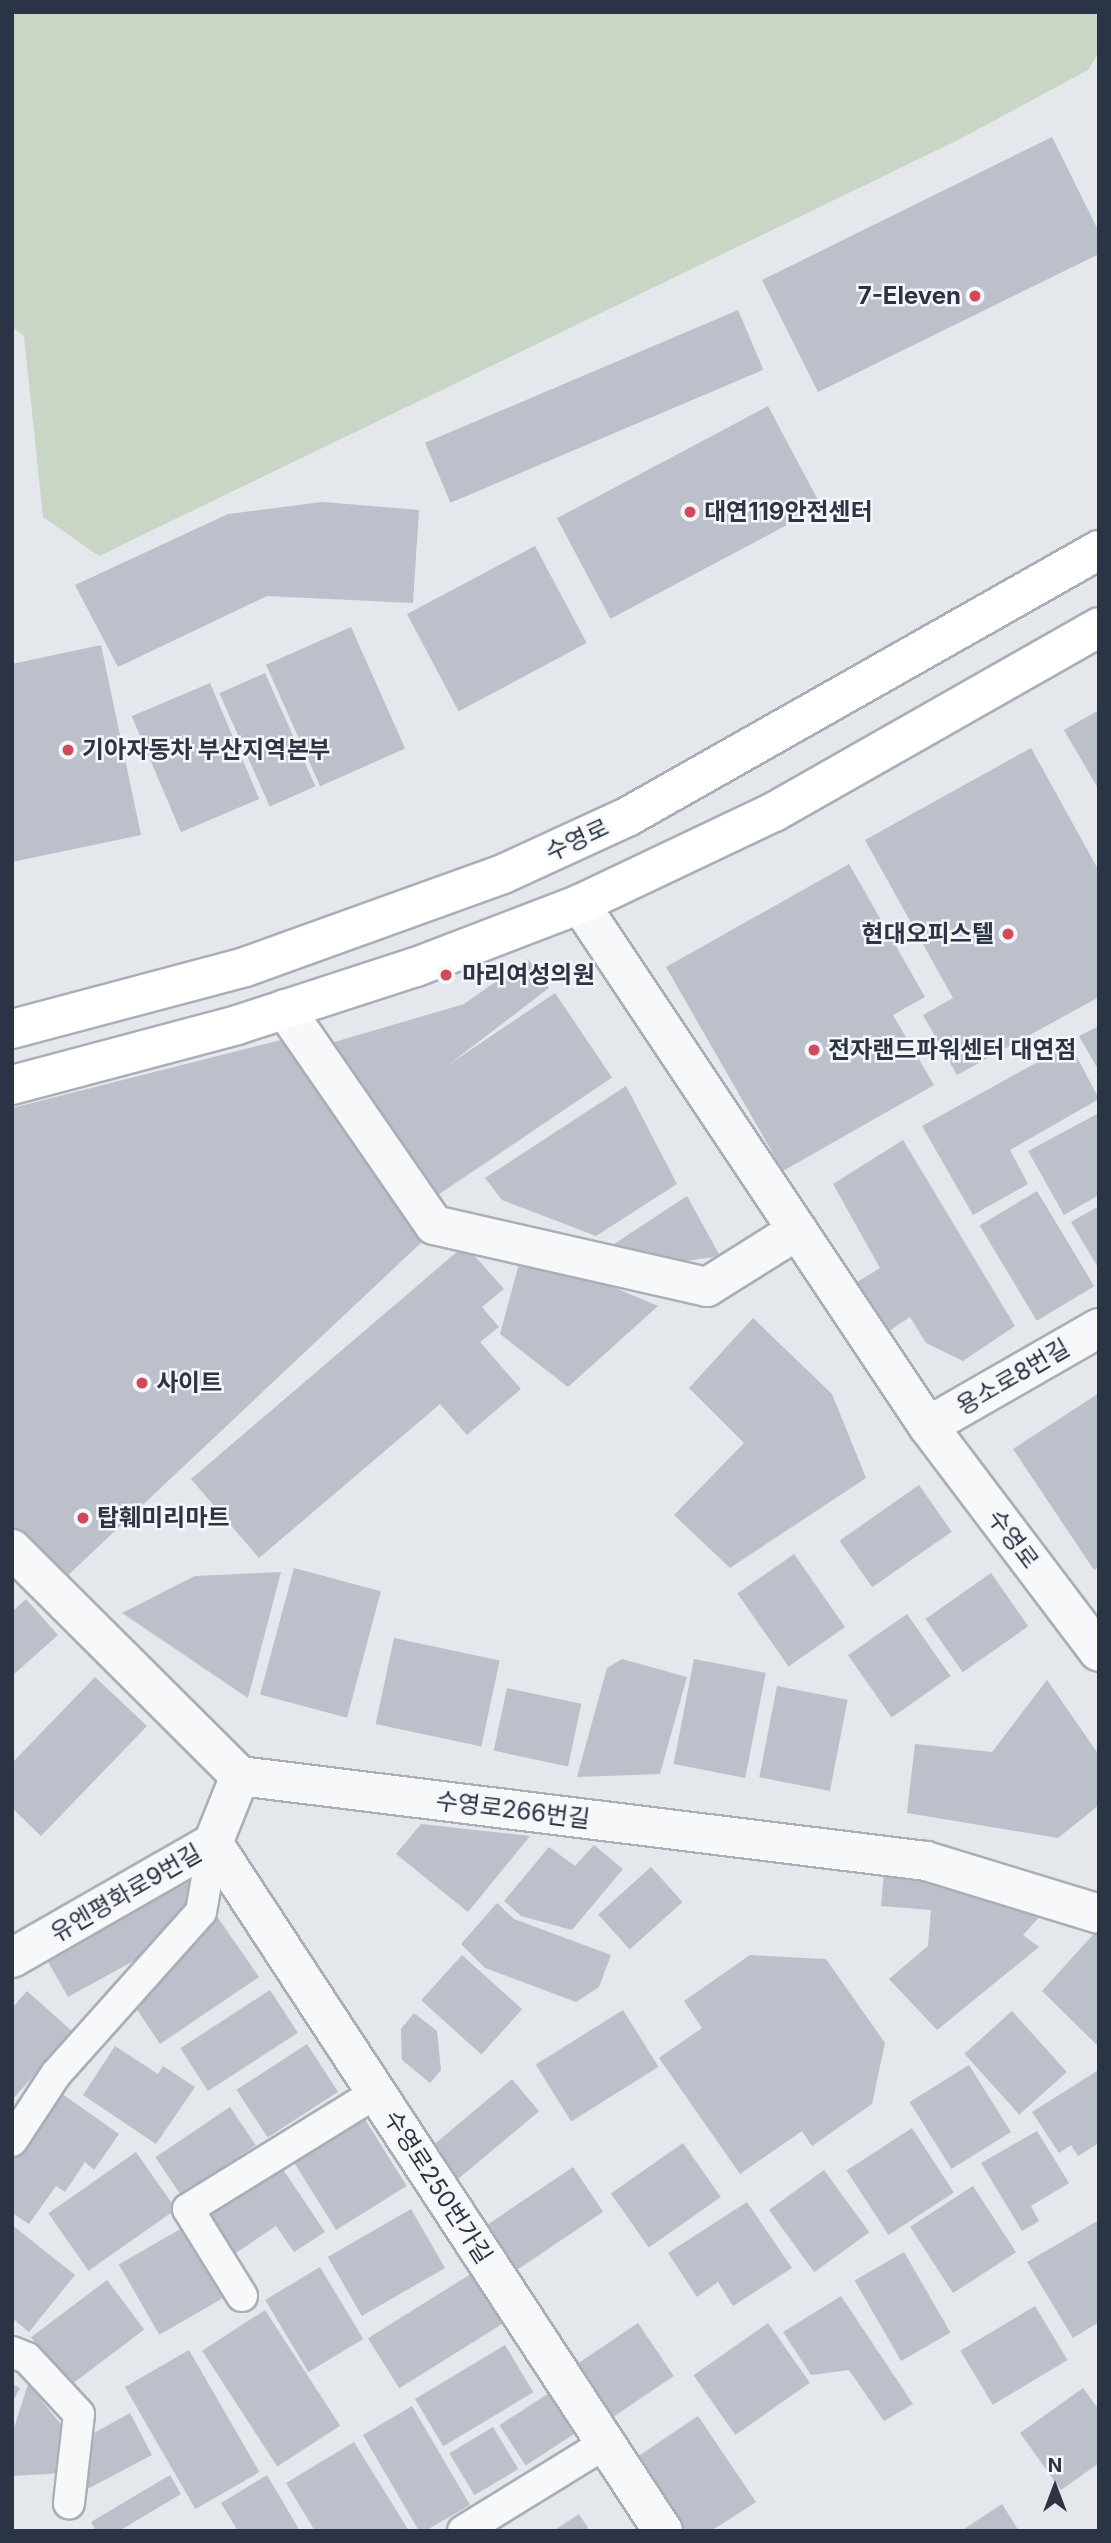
<!DOCTYPE html>
<meta charset="utf-8">
<style>
body{margin:0}
#map{position:relative;width:1111px;height:2543px;overflow:hidden;background:#e4e7ec;font-family:Inter,"Noto Sans KR",sans-serif}
div>[style]{position:absolute}
[style*='--x']{left:calc(var(--x)*1px);top:calc(var(--y)*1px);width:calc(var(--w)*1px);rotate:calc(var(--a)*1deg)}
.green>*{inset:0;background:#c9d6c5}
.building>*{inset:0;background:#bbc0ca;transform-origin:0 0}
.roads{filter:drop-shadow(2px 0 #a9aeb7) drop-shadow(-2px 0 #a9aeb7) drop-shadow(0 2px #a9aeb7) drop-shadow(0 -2px #a9aeb7)}
.lane>*{height:30px;margin:-15px;padding:0 15px;transform-origin:15px;border-radius:15px;background:#f7f8fa}
.street>*{height:38px;margin:-19px;padding:0 19px;transform-origin:19px;border-radius:19px;background:#f7f8fa}
.secondary>*{height:38px;margin:-19px;padding:0 19px;transform-origin:19px;border-radius:19px;background:#fff}
.dots>*{width:19px;height:19px;translate:-50% -50%;box-sizing:border-box;border:4px solid #f4f6f9;border-radius:50%}
span{translate:-50% -50%;white-space:nowrap;text-align:center;line-height:1.15;-webkit-text-stroke:5px #f4f6f9;paint-order:stroke}
.poi-label{font-size:24px;color:#2b3445;font-weight:700}
.right{translate:-100% -50%;text-align:right}
.left{translate:0 -50%;text-align:left}
.street-label{font-size:24px;color:#2b3445}
.frame{position:absolute;inset:0;border:14px solid #2b3445;pointer-events:none}
.north{position:absolute;left:1020px;top:2452px;width:70px;height:70px;-webkit-text-stroke:5px #f4f6f9;paint-order:stroke;rotate:0deg;font-size:19px;font-weight:700;line-height:28px;text-align:center;color:#2b3445}
.north::after{content:'';display:block;margin:auto;width:24px;height:32px;background:#2b3445;clip-path:polygon(50% 0,100% 100%,50% 72%,0 100%)}
</style>
<div id="map">
<div class="green">
<i style="clip-path:polygon(12px 12px,1099px 12px,1099px 52px,1088px 70px,960px 139px,99px 556px,43px 517px,24px 336px,12px 327px)"></i>
</div>
<div class="building">
<i style="clip-path:polygon(1052px 137px,1099px 232px,1099px 254px,818px 392px,762px 280px)"></i>
<i style="left:738px;top:310px;width:65px;height:340px;rotate:67deg"></i>
<i style="left:768px;top:406px;width:114px;height:239px;rotate:62deg"></i>
<i style="clip-path:polygon(322px 502px,419px 510px,413px 603px,267px 596px,118px 667px,75px 585px,228px 514px)"></i>
<i style="left:535px;top:546px;width:110px;height:145px;rotate:62deg"></i>
<i style="left:351px;top:627px;width:133px;height:93px;rotate:66deg"></i>
<i style="clip-path:polygon(101px 645px,141px 835px,12px 862px,12px 664px)"></i>
<i style="left:265px;top:673px;width:124px;height:50px;rotate:66deg"></i>
<i style="left:210px;top:683px;width:126px;height:85px;rotate:67deg"></i>
<i style="clip-path:polygon(1099px 710px,1099px 790px,1064px 730px)"></i>
<i style="clip-path:polygon(1031px 748px,1099px 871px,1099px 997px,957px 1075px,923px 1015px,953px 998px,865px 840px)"></i>
<i style="clip-path:polygon(849px 864px,925px 997px,893px 1015px,934px 1085px,783px 1171px,666px 967px)"></i>
<i style="clip-path:polygon(528px 959px,549px 988px,375px 1121px,321px 1046px,464px 1004px)"></i>
<i style="left:555px;top:993px;width:102px;height:216px;rotate:56deg"></i>
<i style="clip-path:polygon(1099px 1026px,1099px 1071px,1079px 1036px)"></i>
<i style="clip-path:polygon(281px 1040px,424px 1240px,65px 1578px,12px 1525px,12px 1108px)"></i>
<i style="clip-path:polygon(1070px 1044px,1099px 1099px,1010px 1150px,1028px 1184px,973px 1215px,922px 1126px)"></i>
<i style="clip-path:polygon(626px 1086px,677px 1184px,596px 1236px,502px 1200px,485px 1178px)"></i>
<i style="clip-path:polygon(1099px 1113px,1099px 1195px,1064px 1215px,1028px 1151px)"></i>
<i style="clip-path:polygon(903px 1140px,1015px 1326px,963px 1361px,926px 1343px,910px 1317px,886px 1333px,854px 1284px,880px 1268px,833px 1184px)"></i>
<i style="left:1037px;top:1191px;width:111px;height:67px;rotate:59deg"></i>
<i style="clip-path:polygon(687px 1196px,720px 1256px,672px 1263px,614px 1244px)"></i>
<i style="clip-path:polygon(1099px 1206px,1099px 1269px,1071px 1222px)"></i>
<i style="clip-path:polygon(465px 1245px,504px 1289px,482px 1307px,499px 1327px,480px 1342px,521px 1389px,467px 1435px,440px 1404px,259px 1558px,191px 1479px)"></i>
<i style="clip-path:polygon(523px 1249px,658px 1306px,568px 1387px,500px 1334px)"></i>
<i style="clip-path:polygon(753px 1318px,832px 1394px,866px 1478px,730px 1568px,674px 1515px,744px 1443px,689px 1388px)"></i>
<i style="clip-path:polygon(1099px 1393px,1099px 1567px,1094px 1570px,1013px 1449px)"></i>
<i style="left:919px;top:1485px;width:57px;height:97px;rotate:55deg"></i>
<i style="left:794px;top:1554px;width:89px;height:69px;rotate:55deg"></i>
<i style="left:294px;top:1568px;width:90px;height:131px;rotate:15deg"></i>
<i style="clip-path:polygon(281px 1572px,248px 1698px,122px 1613px,195px 1576px)"></i>
<i style="left:991px;top:1573px;width:65px;height:80px;rotate:55deg"></i>
<i style="clip-path:polygon(26px 1599px,58px 1635px,12px 1676px,12px 1612px)"></i>
<i style="left:907px;top:1614px;width:76px;height:72px;rotate:55deg"></i>
<i style="left:394px;top:1638px;width:108px;height:88px;rotate:12deg"></i>
<i style="clip-path:polygon(622px 1659px,687px 1677px,660px 1774px,577px 1777px,607px 1668px)"></i>
<i style="left:694px;top:1659px;width:73px;height:107px;rotate:11deg"></i>
<i style="clip-path:polygon(95px 1677px,147px 1726px,41px 1836px,12px 1808px,12px 1763px)"></i>
<i style="clip-path:polygon(1047px 1680px,1099px 1755px,1099px 1805px,1058px 1838px,907px 1813px,915px 1744px,992px 1752px)"></i>
<i style="left:777px;top:1686px;width:72px;height:93px;rotate:11deg"></i>
<i style="left:507px;top:1688px;width:76px;height:64px;rotate:12deg"></i>
<i style="clip-path:polygon(421px 1824px,530px 1836px,468px 1912px,396px 1854px)"></i>
<i style="clip-path:polygon(594px 1845px,623px 1869px,572px 1930px,521px 1916px,504px 1901px,549px 1847px,575px 1866px)"></i>
<i style="left:651px;top:1867px;width:47px;height:71px;rotate:48deg"></i>
<i style="clip-path:polygon(884px 1870px,1044px 1912px,1023px 1935px,1039px 1947px,937px 2030px,889px 1979px,928px 1946px,931px 1910px,881px 1906px)"></i>
<i style="clip-path:polygon(189px 1882px,196px 1897px,137px 1959px,68px 1997px,47px 1960px)"></i>
<i style="clip-path:polygon(497px 1903px,514px 1919px,611px 1955px,599px 1987px,576px 2002px,485px 1968px,461px 1944px)"></i>
<i style="clip-path:polygon(216px 1915px,259px 1977px,160px 2044px,136px 2008px)"></i>
<i style="clip-path:polygon(1099px 1928px,1099px 2047px,1042px 1991px)"></i>
<i style="left:462px;top:1955px;width:81px;height:61px;rotate:42deg"></i>
<i style="clip-path:polygon(750px 1955px,826px 1959px,885px 2043px,872px 2104px,812px 2146px,802px 2131px,740px 2174px,659px 2058px,702px 2028px,684px 2001px)"></i>
<i style="left:270px;top:1990px;width:51px;height:107px;rotate:57deg"></i>
<i style="clip-path:polygon(27px 1991px,73px 2032px,12px 2100px,12px 2008px)"></i>
<i style="left:623px;top:2010px;width:67px;height:103px;rotate:58deg"></i>
<i style="left:1012px;top:2011px;width:82px;height:64px;rotate:48deg"></i>
<i style="clip-path:polygon(414px 2013px,437px 2031px,441px 2070px,430px 2083px,402px 2060px,401px 2029px)"></i>
<i style="left:307px;top:2044px;width:57px;height:84px;rotate:57deg"></i>
<i style="clip-path:polygon(115px 2046px,158px 2074px,163px 2066px,195px 2087px,156px 2144px,83px 2095px)"></i>
<i style="left:969px;top:2065px;width:79px;height:70px;rotate:58deg"></i>
<i style="clip-path:polygon(1097px 2071px,1099px 2143px,1078px 2156px,1071px 2145px,1059px 2153px,1032px 2112px)"></i>
<i style="left:512px;top:2079px;width:42px;height:106px;rotate:50deg"></i>
<i style="clip-path:polygon(58px 2091px,119px 2134px,94px 2170px,85px 2162px,65px 2192px,56px 2186px,29px 2224px,12px 2213px,12px 2156px)"></i>
<i style="left:230px;top:2107px;width:46px;height:90px;rotate:56deg"></i>
<i style="left:361px;top:2113px;width:86px;height:83px;rotate:58deg"></i>
<i style="left:912px;top:2128px;width:77px;height:78px;rotate:57deg"></i>
<i style="clip-path:polygon(1037px 2131px,1069px 2183px,1031px 2206px,1039px 2221px,1022px 2231px,981px 2163px)"></i>
<i style="left:683px;top:2143px;width:66px;height:88px;rotate:55deg"></i>
<i style="left:136px;top:2152px;width:70px;height:107px;rotate:55deg"></i>
<i style="clip-path:polygon(278px 2162px,325px 2232px,294px 2252px,276px 2226px,233px 2255px,204px 2212px)"></i>
<i style="left:573px;top:2167px;width:54px;height:108px;rotate:56deg"></i>
<i style="left:824px;top:2170px;width:77px;height:68px;rotate:54deg"></i>
<i style="left:973px;top:2186px;width:79px;height:75px;rotate:57deg"></i>
<i style="clip-path:polygon(747px 2202px,792px 2268px,733px 2306px,718px 2282px,697px 2297px,668px 2253px)"></i>
<i style="left:411px;top:2209px;width:68px;height:96px;rotate:60deg"></i>
<i style="clip-path:polygon(1099px 2220px,1099px 2322px,1073px 2338px,1027px 2262px)"></i>
<i style="left:189px;top:2224px;width:81px;height:81px;rotate:60deg"></i>
<i style="clip-path:polygon(12px 2225px,75px 2275px,29px 2332px,12px 2318px)"></i>
<i style="left:904px;top:2252px;width:93px;height:57px;rotate:60deg"></i>
<i style="left:320px;top:2267px;width:84px;height:64px;rotate:59deg"></i>
<i style="left:474px;top:2272px;width:59px;height:125px;rotate:58deg"></i>
<i style="left:107px;top:2280px;width:62px;height:95px;rotate:53deg"></i>
<i style="clip-path:polygon(841px 2296px,913px 2404px,884px 2421px,849px 2370px,811px 2375px,783px 2332px)"></i>
<i style="left:1035px;top:2306px;width:63px;height:87px;rotate:59deg"></i>
<i style="left:265px;top:2310px;width:138px;height:75px;rotate:57deg"></i>
<i style="left:638px;top:2323px;width:64px;height:82px;rotate:56deg"></i>
<i style="left:768px;top:2323px;width:73px;height:91px;rotate:55deg"></i>
<i style="left:505px;top:2345px;width:55px;height:105px;rotate:59deg"></i>
<i style="left:189px;top:2350px;width:141px;height:74px;rotate:60deg"></i>
<i style="clip-path:polygon(12px 2384px,20px 2388px,12px 2403px)"></i>
<i style="clip-path:polygon(28px 2384px,64px 2428px,65px 2473px,12px 2476px,12px 2434px)"></i>
<i style="clip-path:polygon(1083px 2388px,1099px 2410px,1099px 2463px,1061px 2490px,1020px 2433px)"></i>
<i style="left:549px;top:2393px;width:48px;height:59px;rotate:57deg"></i>
<i style="clip-path:polygon(412px 2406px,470px 2505px,425px 2531px,419px 2531px,363px 2435px)"></i>
<i style="clip-path:polygon(130px 2413px,152px 2455px,80px 2493px,85px 2438px)"></i>
<i style="clip-path:polygon(698px 2416px,756px 2502px,711px 2531px,682px 2531px,634px 2459px)"></i>
<i style="left:493px;top:2427px;width:49px;height:51px;rotate:59deg"></i>
<i style="clip-path:polygon(354px 2442px,409px 2531px,315px 2531px,286px 2483px)"></i>
<i style="clip-path:polygon(170px 2475px,181px 2494px,119px 2531px,96px 2531px,91px 2522px)"></i>
<i style="clip-path:polygon(267px 2475px,300px 2531px,238px 2531px,221px 2503px)"></i>
<i style="clip-path:polygon(1002px 2504px,1019px 2531px,961px 2531px)"></i>
<i style="clip-path:polygon(579px 2514px,590px 2531px,553px 2531px)"></i>
</div>
<div class="roads">
<div class="lane">
<i style="--x:12;--y:2141;--w:80;--a:-56.7"></i>
<i style="--x:56;--y:2074;--w:217;--a:-48.2"></i>
<i style="--x:201;--y:1912;--w:70;--a:-80.1"></i>
<i style="--x:242;--y:2296;--w:102;--a:-121.8"></i>
<i style="--x:188;--y:2209;--w:221;--a:-31.7"></i>
<i style="--x:12;--y:2352;--w:16;--a:22"></i>
<i style="--x:27;--y:2358;--w:76;--a:47.1"></i>
<i style="--x:79;--y:2414;--w:90;--a:96.4"></i>
<i style="--x:463;--y:2531;--w:168;--a:-31.6"></i>
</div>
<div class="street">
<i style="--x:580;--y:904;--w:627;--a:56.31"></i>
<i style="--x:928;--y:1426;--w:283;--a:52.9"></i>
<i style="--x:285;--y:1009;--w:262;--a:55.4"></i>
<i style="--x:434;--y:1225;--w:280;--a:12.8"></i>
<i style="--x:707;--y:1287;--w:107;--a:-32.1"></i>
<i style="--x:928;--y:1426;--w:197;--a:-29.8"></i>
<i style="--x:12;--y:1549;--w:322;--a:44.9"></i>
<i style="--x:240;--y:1776;--w:691;--a:7.06"></i>
<i style="--x:926;--y:1861;--w:181;--a:17"></i>
<i style="--x:213;--y:1843;--w:822;--a:56.81"></i>
<i style="--x:12;--y:1958;--w:232;--a:-29.8"></i>
<i style="--x:213;--y:1843;--w:72;--a:-68.1"></i>
</div>
<div class="secondary">
<i style="--x:12;--y:1029;--w:241;--a:-14.9"></i>
<i style="--x:245;--y:967;--w:274;--a:-19.8"></i>
<i style="--x:503;--y:874;--w:139;--a:-24.7"></i>
<i style="--x:629;--y:816;--w:540;--a:-29.51"></i>
<i style="--x:12;--y:1085;--w:233;--a:-14.9"></i>
<i style="--x:237;--y:1025;--w:188;--a:-18"></i>
<i style="--x:416;--y:967;--w:176;--a:-21"></i>
<i style="--x:580;--y:904;--w:215;--a:-25.4"></i>
<i style="--x:774;--y:812;--w:374;--a:-29.6"></i>
</div>
</div>
<div class="dots">
<i style="left:975px;top:296px;background:#d1495b"></i>
<i style="left:690px;top:512px;background:#d1495b"></i>
<i style="left:68px;top:750px;background:#d1495b"></i>
<i style="left:1008px;top:934px;background:#d1495b"></i>
<i style="left:446px;top:975px;background:#d1495b"></i>
<i style="left:814px;top:1050px;background:#d1495b"></i>
<i style="left:142px;top:1383px;background:#d1495b"></i>
<i style="left:83px;top:1518px;background:#d1495b"></i>
</div>
<div class="poi-label">
<span class="right" style="left:961px;top:296px">7-Eleven</span>
<span class="left" style="left:704px;top:512px">대연119안전센터</span>
<span class="left" style="left:82px;top:750px">기아자동차 부산지역본부</span>
<span class="right" style="left:994px;top:934px">현대오피스텔</span>
<span class="left" style="left:462px;top:975px">마리여성의원</span>
<span class="left" style="left:828px;top:1050px">전자랜드파워센터 대연점</span>
<span class="left" style="left:156px;top:1383px">사이트</span>
<span class="left" style="left:97px;top:1518px">탑훼미리마트</span>
</div>
<div class="street-label">
<span style="left:577px;top:840px;rotate:-25deg">수영로</span>
<span style="left:1013px;top:1377px;rotate:-30deg">용소로8번길</span>
<span style="left:1013px;top:1539px;rotate:53deg">수영로</span>
<span style="left:513px;top:1810px;rotate:7deg">수영로266번길</span>
<span style="left:126px;top:1893px;rotate:-30deg">유엔평화로9번길</span>
<span style="left:438px;top:2187px;rotate:57deg">수영로250번가길</span>
</div>
<div class="frame"></div>
<div class="north">N</div>
</div>
